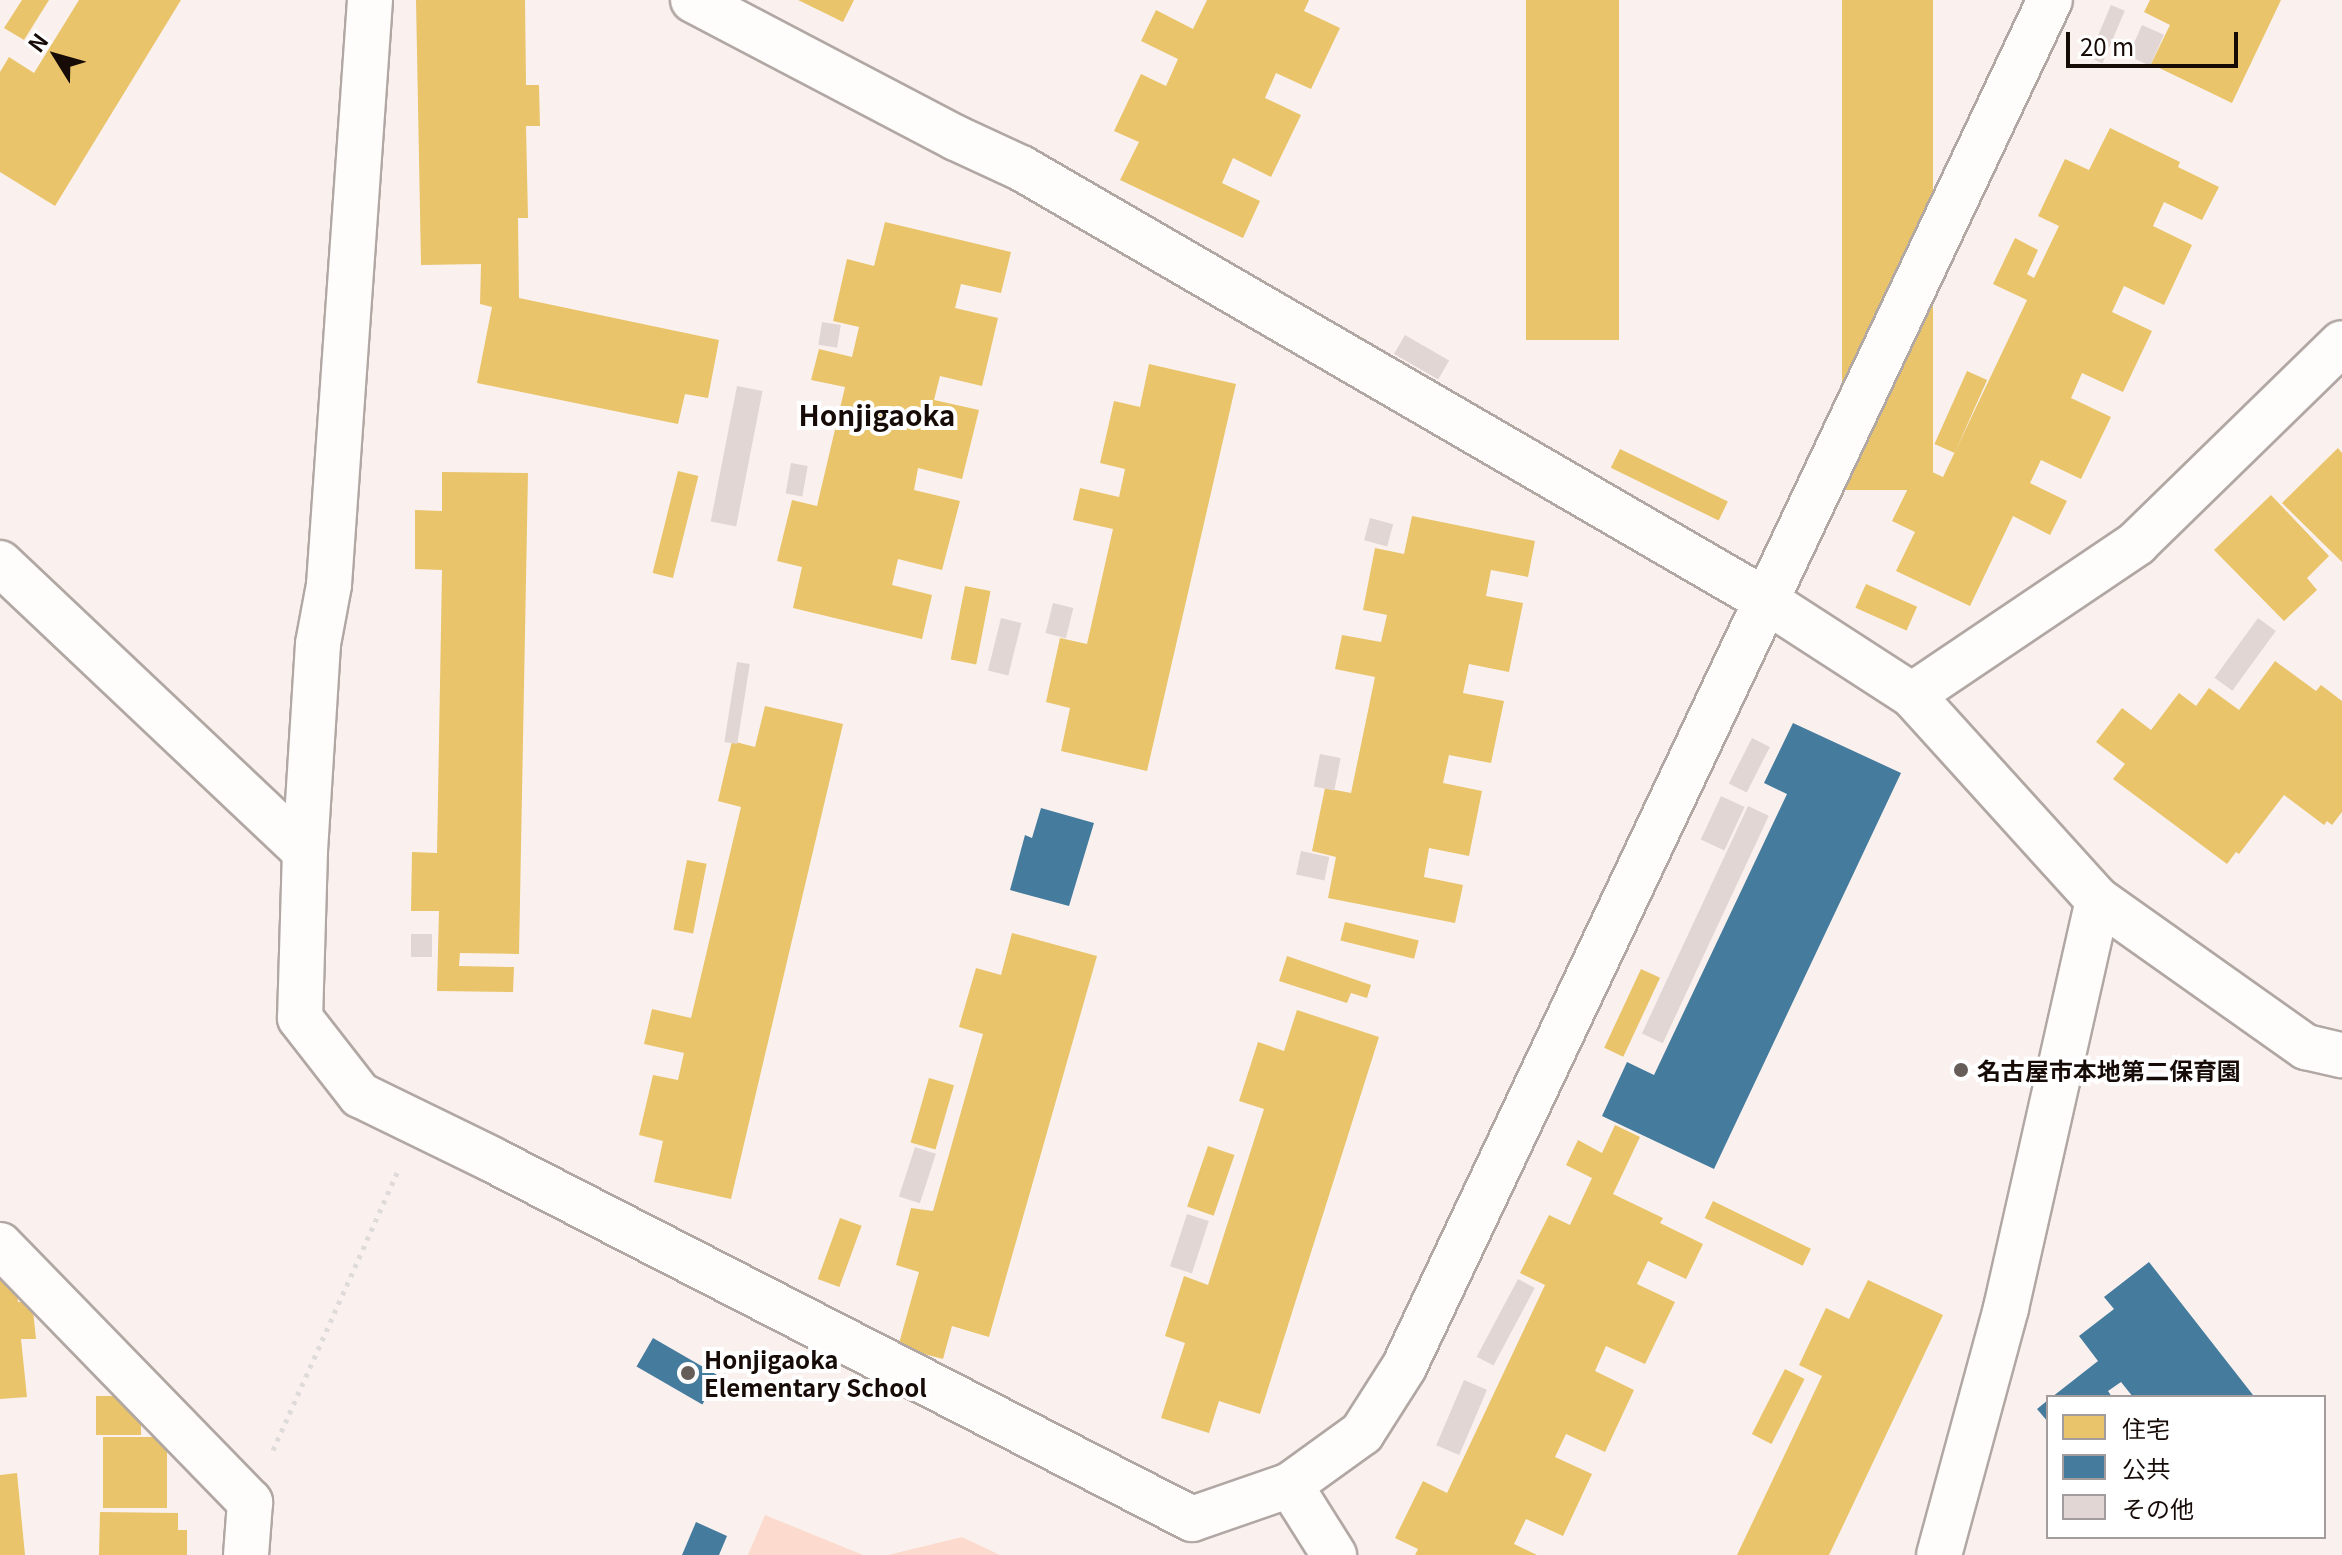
<!DOCTYPE html>
<meta charset="utf-8">
<style>
body{margin:0}
#map{position:relative;width:2342px;height:1555px;overflow:hidden;background:#faf1ee;font-family:Georgia,"Noto Sans JP",serif}
div>[style]{position:absolute}
[style*='--x']{left:calc(var(--x)*1px);top:calc(var(--y)*1px);width:calc(var(--w)*1px);rotate:calc(var(--a)*1deg)}
.green>*{inset:0;background:#fcdacd}
.homes>*{inset:0;background:#e9c46a;transform-origin:0 0}
.public>*{inset:0;background:#457b9d;transform-origin:0 0}
.building>*{inset:0;background:#e1d6d3;transform-origin:0 0}
.path>*{height:5px;margin-top:-2.5px;transform-origin:0;background:repeating-linear-gradient(90deg,#dedbda 0 4px,transparent 0 10px)}
.roads{filter:drop-shadow(2px 0 #b1a7a3) drop-shadow(-2px 0 #b1a7a3) drop-shadow(0 2px #b1a7a3) drop-shadow(0 -2px #b1a7a3)}
.minor>*{height:44px;margin:-22px;padding:0 22px;transform-origin:22px;border-radius:22px;background:#fefdfc}
.dots>*{width:22px;height:22px;translate:-50% -50%;box-sizing:border-box;border:4px solid #fff;border-radius:50%}
span{translate:-50% -50%;white-space:nowrap;text-align:center;line-height:1.15;-webkit-text-stroke:8px #fff;paint-order:stroke}
.poi-label{font-size:24px;color:#160b07;font-weight:700}
.left{translate:0 -50%;text-align:left}
.quarter-label{font-size:28px;color:#160b07;font-weight:700}
.legend{position:absolute;left:2046px;top:1395px;width:280px;height:144px;box-sizing:border-box;background:#fff;border:2px solid #a29d9c;margin:0;padding:10px 14px;list-style:none;font-size:24px;color:#160b07}
.legend li{display:flex;align-items:center;gap:16px;height:40px}
.legend b{width:40px;border:2px solid #a29d9c}
.north{position:absolute;left:16px;top:16px;width:80px;height:80px;-webkit-text-stroke:6px #fff;paint-order:stroke;rotate:307deg;font-size:22px;font-weight:700;line-height:32px;text-align:center;color:#160b07}
.north::after{content:'';display:block;margin:auto;width:28px;height:36px;background:#160b07;clip-path:polygon(50% 0,100% 100%,50% 72%,0 100%)}
.scale{position:absolute;left:2066px;top:32px;width:172px;height:36px;box-sizing:border-box;border:4px solid #160b07;border-top:0;padding-left:10px;font-size:24px;line-height:28px;white-space:nowrap;color:#160b07;-webkit-text-stroke:6px #fff;paint-order:stroke}
</style>
<div id="map">
<div class="green">
<i style="clip-path:polygon(765px 1515px,863px 1555px,748px 1555px)"></i>
<i style="clip-path:polygon(962px 1537px,1000px 1555px,888px 1555px)"></i>
</div>
<div class="homes">
<i style="clip-path:polygon(22px 0,49px 0,24px 40px,4px 28px)"></i>
<i style="clip-path:polygon(79px 0,181px 0,55px 206px,0 172px,0 72px,9px 57px,34px 73px)"></i>
<i style="clip-path:polygon(416px 0,525px 0,526px 85px,539px 85px,540px 126px,526px 126px,528px 218px,518px 218px,519px 298px,719px 340px,708px 398px,685px 394px,678px 424px,477px 383px,492px 307px,480px 304px,481px 264px,421px 265px)"></i>
<i style="clip-path:polygon(798px 0,854px 0,843px 22px)"></i>
<i style="clip-path:polygon(1207px 0,1309px 0,1304px 11px,1340px 28px,1311px 89px,1276px 73px,1265px 98px,1301px 115px,1271px 177px,1233px 158px,1222px 183px,1260px 201px,1243px 238px,1120px 180px,1139px 142px,1114px 131px,1141px 74px,1166px 86px,1178px 59px,1141px 41px,1156px 10px,1193px 29px)"></i>
<i style="left:1526px;top:0;width:93px;height:340px"></i>
<i style="left:1842px;top:0;width:91px;height:490px"></i>
<i style="clip-path:polygon(2150px 0,2281px 0,2232px 103px,2151px 64px,2170px 25px,2144px 12px)"></i>
<i style="clip-path:polygon(2110px 128px,2180px 162px,2178px 167px,2219px 187px,2202px 220px,2164px 202px,2153px 226px,2192px 245px,2164px 305px,2124px 286px,2112px 312px,2152px 331px,2123px 392px,2082px 373px,2071px 398px,2111px 417px,2081px 479px,2041px 460px,2030px 483px,2067px 501px,2050px 535px,2013px 516px,1970px 606px,1896px 571px,1915px 532px,1892px 521px,1919px 466px,1943px 477px,2027px 300px,1993px 284px,2015px 238px,2038px 250px,2027px 274px,2034px 278px,2059px 226px,2038px 216px,2065px 159px,2089px 170px)"></i>
<i style="clip-path:polygon(885px 222px,1011px 252px,1001px 293px,961px 284px,955px 308px,998px 318px,982px 386px,940px 376px,934px 400px,979px 410px,962px 479px,918px 468px,914px 490px,960px 501px,942px 570px,898px 559px,892px 585px,932px 595px,922px 639px,793px 608px,802px 567px,777px 561px,792px 500px,817px 506px,845px 387px,811px 380px,819px 349px,852px 357px,859px 327px,833px 321px,847px 259px,874px 266px)"></i>
<i style="clip-path:polygon(1149px 364px,1236px 384px,1147px 771px,1061px 751px,1070px 708px,1046px 702px,1060px 638px,1087px 644px,1113px 529px,1073px 520px,1080px 488px,1119px 497px,1125px 469px,1100px 463px,1114px 401px,1140px 407px)"></i>
<i style="left:1967px;top:371px;width:22px;height:80px;rotate:24deg"></i>
<i style="clip-path:polygon(2338px 448px,2342px 453px,2342px 562px,2282px 503px)"></i>
<i style="left:1620px;top:449px;width:120px;height:21px;rotate:26deg"></i>
<i style="left:678px;top:471px;width:21px;height:105px;rotate:14deg"></i>
<i style="clip-path:polygon(442px 472px,528px 473px,519px 954px,460px 953px,459px 966px,514px 967px,513px 992px,437px 991px,439px 911px,411px 911px,412px 852px,437px 853px,442px 570px,415px 569px,415px 510px,442px 511px)"></i>
<i style="clip-path:polygon(2271px 495px,2329px 556px,2307px 578px,2317px 590px,2284px 621px,2214px 550px)"></i>
<i style="clip-path:polygon(1412px 516px,1535px 541px,1528px 577px,1491px 570px,1486px 596px,1523px 603px,1509px 672px,1469px 664px,1463px 693px,1504px 701px,1491px 763px,1449px 755px,1443px 783px,1482px 791px,1469px 856px,1429px 848px,1424px 877px,1463px 885px,1455px 923px,1328px 898px,1336px 857px,1312px 851px,1325px 788px,1351px 793px,1375px 677px,1335px 669px,1342px 635px,1381px 642px,1387px 615px,1363px 610px,1375px 548px,1404px 554px)"></i>
<i style="left:1866px;top:584px;width:56px;height:26px;rotate:24deg"></i>
<i style="left:965px;top:586px;width:26px;height:75px;rotate:11deg"></i>
<i style="clip-path:polygon(2275px 661px,2316px 691px,2321px 685px,2342px 701px,2342px 812px,2332px 825px,2327px 821px,2324px 825px,2284px 795px,2239px 854px,2236px 852px,2227px 864px,2113px 779px,2125px 764px,2096px 742px,2122px 708px,2151px 730px,2179px 693px,2196px 706px,2209px 688px,2239px 710px)"></i>
<i style="clip-path:polygon(765px 706px,843px 724px,731px 1199px,654px 1182px,663px 1141px,639px 1135px,653px 1075px,678px 1080px,684px 1053px,644px 1044px,652px 1009px,691px 1018px,741px 807px,718px 801px,732px 741px,755px 747px)"></i>
<i style="left:687px;top:860px;width:20px;height:71px;rotate:11deg"></i>
<i style="left:1345px;top:922px;width:76px;height:19px;rotate:14deg"></i>
<i style="clip-path:polygon(1012px 933px,1097px 956px,989px 1337px,952px 1326px,943px 1359px,898px 1347px,919px 1272px,896px 1265px,911px 1208px,933px 1211px,983px 1034px,959px 1027px,976px 968px,1001px 975px)"></i>
<i style="clip-path:polygon(1287px 956px,1371px 985px,1367px 998px,1351px 993px,1347px 1003px,1279px 981px)"></i>
<i style="left:1641px;top:969px;width:21px;height:87px;rotate:25deg"></i>
<i style="clip-path:polygon(1297px 1010px,1379px 1037px,1260px 1414px,1219px 1401px,1209px 1433px,1161px 1418px,1185px 1343px,1165px 1336px,1184px 1276px,1208px 1285px,1264px 1109px,1239px 1101px,1258px 1042px,1284px 1051px)"></i>
<i style="left:929px;top:1078px;width:26px;height:67px;rotate:16deg"></i>
<i style="clip-path:polygon(1615px 1125px,1640px 1137px,1613px 1194px,1663px 1218px,1660px 1223px,1703px 1244px,1686px 1279px,1648px 1261px,1637px 1284px,1675px 1302px,1645px 1364px,1606px 1346px,1595px 1371px,1634px 1390px,1605px 1452px,1566px 1434px,1555px 1457px,1592px 1474px,1563px 1536px,1526px 1519px,1514px 1544px,1537px 1555px,1415px 1555px,1418px 1549px,1395px 1538px,1423px 1481px,1447px 1493px,1545px 1285px,1520px 1273px,1549px 1215px,1570px 1225px,1592px 1178px,1566px 1165px,1578px 1140px,1602px 1153px)"></i>
<i style="left:1208px;top:1146px;width:28px;height:64px;rotate:19deg"></i>
<i style="left:1713px;top:1201px;width:109px;height:19px;rotate:26deg"></i>
<i style="left:840px;top:1218px;width:23px;height:65px;rotate:20deg"></i>
<i style="clip-path:polygon(15px 1271px,18px 1302px,32px 1301px,36px 1339px,21px 1339px,27px 1397px,0 1399px,0 1273px)"></i>
<i style="clip-path:polygon(1868px 1280px,1943px 1315px,1829px 1555px,1737px 1555px,1822px 1376px,1799px 1365px,1826px 1308px,1849px 1319px)"></i>
<i style="left:1785px;top:1369px;width:22px;height:73px;rotate:27deg"></i>
<i style="left:96px;top:1396px;width:45px;height:39px"></i>
<i style="left:103px;top:1437px;width:64px;height:71px"></i>
<i style="clip-path:polygon(17px 1473px,25px 1555px,0 1555px,0 1475px)"></i>
<i style="clip-path:polygon(100px 1512px,178px 1513px,178px 1530px,187px 1530px,187px 1555px,99px 1555px)"></i>
</div>
<div class="public">
<i style="clip-path:polygon(1793px 723px,1901px 773px,1714px 1169px,1602px 1116px,1627px 1062px,1654px 1075px,1787px 794px,1764px 783px)"></i>
<i style="clip-path:polygon(1041px 808px,1094px 823px,1069px 906px,1010px 890px,1025px 835px,1032px 838px)"></i>
<i style="clip-path:polygon(2149px 1262px,2253px 1395px,2250px 1397px,2133px 1397px,2121px 1382px,2108px 1391px,2112px 1397px,2052px 1397px,2098px 1361px,2079px 1336px,2114px 1309px,2104px 1297px)"></i>
<i style="left:653px;top:1338px;width:76px;height:33px;rotate:30deg"></i>
<i style="clip-path:polygon(2048px 1400px,2048px 1422px,2037px 1409px)"></i>
<i style="clip-path:polygon(696px 1522px,727px 1536px,719px 1555px,682px 1555px)"></i>
</div>
<div class="building">
<i style="left:2111px;top:5px;width:15px;height:57px;rotate:23deg"></i>
<i style="left:2142px;top:25px;width:24px;height:34px;rotate:24deg"></i>
<i style="left:822px;top:322px;width:19px;height:23px;rotate:9deg"></i>
<i style="left:1405px;top:335px;width:51px;height:22px;rotate:30deg"></i>
<i style="left:737px;top:386px;width:26px;height:138px;rotate:11deg"></i>
<i style="left:791px;top:463px;width:17px;height:31px;rotate:10deg"></i>
<i style="left:1370px;top:518px;width:24px;height:23px;rotate:15deg"></i>
<i style="left:1053px;top:603px;width:21px;height:31px;rotate:14deg"></i>
<i style="left:1001px;top:618px;width:21px;height:54px;rotate:14deg"></i>
<i style="left:2258px;top:618px;width:22px;height:74px;rotate:36deg"></i>
<i style="left:737px;top:662px;width:13px;height:81px;rotate:9deg"></i>
<i style="left:1752px;top:738px;width:20px;height:51px;rotate:27deg"></i>
<i style="left:1320px;top:754px;width:21px;height:33px;rotate:11deg"></i>
<i style="left:1721px;top:796px;width:26px;height:48px;rotate:25deg"></i>
<i style="left:1748px;top:806px;width:23px;height:251px;rotate:25deg"></i>
<i style="left:1301px;top:851px;width:29px;height:24px;rotate:12deg"></i>
<i style="left:432px;top:934px;width:23px;height:21px;rotate:90deg"></i>
<i style="left:915px;top:1147px;width:22px;height:52px;rotate:18deg"></i>
<i style="left:1187px;top:1214px;width:23px;height:55px;rotate:18deg"></i>
<i style="left:1518px;top:1279px;width:19px;height:88px;rotate:28deg"></i>
<i style="left:1464px;top:1380px;width:25px;height:71px;rotate:23deg"></i>
</div>
<div class="path">
<i style="--x:273;--y:1450;--w:307;--a:-65.9"></i>
</div>
<div class="roads">
<div class="minor">
<i style="--x:370;--y:0;--w:586;--a:94.01"></i>
<i style="--x:329;--y:585;--w:60;--a:100.6"></i>
<i style="--x:318;--y:644;--w:207;--a:93.6"></i>
<i style="--x:305;--y:851;--w:167;--a:91.7"></i>
<i style="--x:300;--y:1018;--w:98;--a:52.1"></i>
<i style="--x:360;--y:1095;--w:146;--a:26"></i>
<i style="--x:491;--y:1159;--w:788;--a:27.18"></i>
<i style="--x:1192;--y:1519;--w:104;--a:-19.1"></i>
<i style="--x:1290;--y:1485;--w:89;--a:-35.8"></i>
<i style="--x:1362;--y:1433;--w:78;--a:-57.5"></i>
<i style="--x:1404;--y:1367;--w:1512;--a:-64.71"></i>
<i style="--x:693;--y:0;--w:297;--a:27.7"></i>
<i style="--x:956;--y:138;--w:72;--a:24.8"></i>
<i style="--x:1021;--y:168;--w:860;--a:30.14"></i>
<i style="--x:1765;--y:600;--w:175;--a:32.9"></i>
<i style="--x:1912;--y:695;--w:277;--a:47.8"></i>
<i style="--x:2098;--y:900;--w:255;--a:35.3"></i>
<i style="--x:2306;--y:1047;--w:37;--a:13"></i>
<i style="--x:0;--y:563;--w:419;--a:43.4"></i>
<i style="--x:1912;--y:695;--w:272;--a:-34"></i>
<i style="--x:2137;--y:543;--w:286;--a:-44.3"></i>
<i style="--x:0;--y:1245;--w:359;--a:45.8"></i>
<i style="--x:250;--y:1502;--w:53;--a:94.3"></i>
<i style="--x:1290;--y:1485;--w:83;--a:57.8"></i>
<i style="--x:1939;--y:1555;--w:256;--a:-74.8"></i>
<i style="--x:2006;--y:1308;--w:418;--a:-77.3"></i>
</div>
</div>
<div class="dots">
<i style="left:1961px;top:1070px;background:#665c58"></i>
<i style="left:688px;top:1373px;background:#665c58"></i>
</div>
<div class="poi-label">
<span class="left" style="left:1977px;top:1070px">名古屋市本地第二保育園</span>
<span class="left" style="left:704px;top:1373px">Honjigaoka<br>Elementary School</span>
</div>
<div class="quarter-label">
<span style="left:877px;top:414px">Honjigaoka</span>
</div>
<ul class="legend">
<li><b style="height:22px;background:#e9c46a"></b>住宅</li>
<li><b style="height:22px;background:#457b9d"></b>公共</li>
<li><b style="height:22px;background:#e1d6d3"></b>その他</li>
</ul>
<div class="north">N</div>
<div class="scale">20 m</div>
</div>
